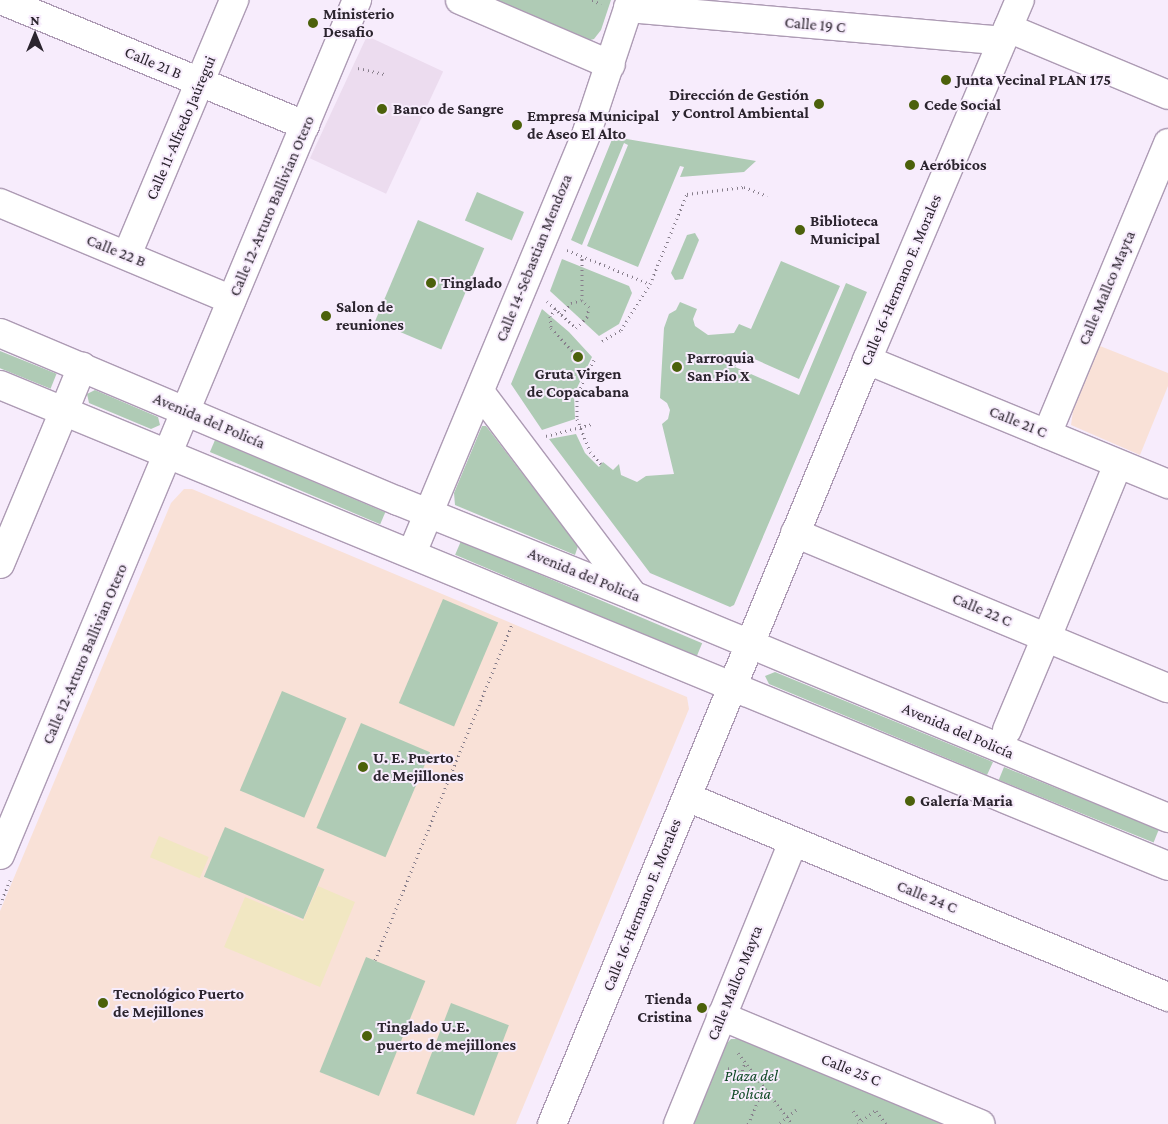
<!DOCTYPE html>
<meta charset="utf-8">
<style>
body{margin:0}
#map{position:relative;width:1168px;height:1124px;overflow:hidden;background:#f7ecfc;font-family:"Crimson Pro",serif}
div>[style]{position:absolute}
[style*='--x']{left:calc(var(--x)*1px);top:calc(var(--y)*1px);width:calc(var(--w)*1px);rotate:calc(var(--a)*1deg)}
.education>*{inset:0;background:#f9e1d7}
.medical>*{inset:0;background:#ecdcef;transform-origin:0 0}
.green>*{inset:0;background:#afcbb5;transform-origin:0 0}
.sand>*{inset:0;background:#f1e7c2;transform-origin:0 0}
.path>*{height:3px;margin-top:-1.5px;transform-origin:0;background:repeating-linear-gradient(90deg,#877e8b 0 1px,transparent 0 5px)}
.roads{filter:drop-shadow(1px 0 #ad9bb4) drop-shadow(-1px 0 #ad9bb4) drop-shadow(0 1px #ad9bb4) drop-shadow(0 -1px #ad9bb4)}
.street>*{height:28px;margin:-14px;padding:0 14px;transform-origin:14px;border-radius:14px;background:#fff}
.secondary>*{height:28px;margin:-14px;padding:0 14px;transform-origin:14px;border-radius:14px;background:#fff}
.dots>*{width:14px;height:14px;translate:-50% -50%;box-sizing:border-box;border:2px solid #f7ecfc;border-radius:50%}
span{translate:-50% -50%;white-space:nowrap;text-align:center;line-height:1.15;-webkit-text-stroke:4px #f7ecfc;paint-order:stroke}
.poi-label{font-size:16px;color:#2b242e;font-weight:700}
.left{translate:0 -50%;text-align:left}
.right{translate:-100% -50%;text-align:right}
.street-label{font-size:16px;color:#2b242e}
.park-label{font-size:16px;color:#0e4724;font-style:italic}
.north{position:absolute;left:10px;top:10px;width:50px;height:50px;-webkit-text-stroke:4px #f7ecfc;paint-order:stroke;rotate:0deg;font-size:14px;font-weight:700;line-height:20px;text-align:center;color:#2b242e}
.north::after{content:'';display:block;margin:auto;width:18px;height:22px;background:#2b242e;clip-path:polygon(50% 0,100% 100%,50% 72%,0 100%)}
</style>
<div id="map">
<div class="education">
<i style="clip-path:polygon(1100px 346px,1168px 373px,1168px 386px,1140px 455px,1071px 425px,1073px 411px)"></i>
<i style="clip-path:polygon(184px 489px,192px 489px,687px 697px,689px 709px,516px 1124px,0 1124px,0 911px,171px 503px)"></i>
</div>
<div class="medical">
<i style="left:367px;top:36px;width:84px;height:135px;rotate:25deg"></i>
</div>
<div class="green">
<i style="clip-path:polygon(480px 0,611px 0,601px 30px,594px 39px,583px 42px)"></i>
<i style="clip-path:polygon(613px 137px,615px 137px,756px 161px,744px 172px,680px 177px,684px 167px,680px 166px,638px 267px,587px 246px,628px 145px,624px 143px,582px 245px,571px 240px)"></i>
<i style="left:477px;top:192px;width:51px;height:31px;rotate:23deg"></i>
<i style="left:418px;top:220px;width:72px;height:110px;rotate:23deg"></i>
<i style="clip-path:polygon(695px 233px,699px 240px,683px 279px,675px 280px,671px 273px,687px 235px)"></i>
<i style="clip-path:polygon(562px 259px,629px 286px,632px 293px,619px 324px,599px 336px,550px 291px)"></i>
<i style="clip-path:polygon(781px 261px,840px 286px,799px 379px,741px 353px,735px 367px,799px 395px,846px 283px,867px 292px,734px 605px,730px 607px,650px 573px,549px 439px,576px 434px,585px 453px,599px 467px,603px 462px,613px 470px,619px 464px,621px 475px,637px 482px,646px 476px,674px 474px,662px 424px,668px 419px,670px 410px,667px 403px,660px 398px,664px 328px,669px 314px,676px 310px,680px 302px,697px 309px,693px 319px,695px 326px,708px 335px,734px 333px,739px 324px,751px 329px)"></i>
<i style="clip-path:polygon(542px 309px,569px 332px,592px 357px,574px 394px,575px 419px,542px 430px,511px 384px)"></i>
<i style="left:0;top:351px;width:61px;height:16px;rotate:22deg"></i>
<i style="clip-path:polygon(95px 390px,158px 417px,160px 425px,151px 429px,89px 403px,87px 394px)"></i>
<i style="clip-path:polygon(482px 426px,486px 426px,578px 546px,575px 555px,455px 505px,454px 493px)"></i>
<i style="left:215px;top:440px;width:185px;height:13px;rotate:23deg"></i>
<i style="left:461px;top:541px;width:262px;height:15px;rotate:23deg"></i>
<i style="left:443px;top:599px;width:60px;height:113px;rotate:23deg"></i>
<i style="clip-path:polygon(775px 672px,993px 762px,987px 775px,769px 684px,765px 676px)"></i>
<i style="left:282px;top:691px;width:70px;height:108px;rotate:23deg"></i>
<i style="left:361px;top:723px;width:75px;height:114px;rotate:23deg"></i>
<i style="left:1004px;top:767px;width:167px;height:14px;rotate:22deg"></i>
<i style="left:225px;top:827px;width:108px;height:54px;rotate:23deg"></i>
<i style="left:366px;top:957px;width:64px;height:124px;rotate:22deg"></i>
<i style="left:451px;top:1003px;width:62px;height:97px;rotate:21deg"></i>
<i style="clip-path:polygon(731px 1039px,739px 1039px,944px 1124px,692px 1124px,726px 1044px)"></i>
</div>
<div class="sand">
<i style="left:159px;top:836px;width:54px;height:23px;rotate:23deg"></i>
<i style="clip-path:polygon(318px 886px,355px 902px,320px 987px,224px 947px,245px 897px,303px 921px)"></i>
</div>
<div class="path">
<i style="--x:592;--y:0;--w:10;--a:24"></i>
<i style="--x:358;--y:68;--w:27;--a:13"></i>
<i style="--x:567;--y:250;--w:90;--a:22.3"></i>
<i style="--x:547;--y:301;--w:40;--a:43"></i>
<i style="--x:576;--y:328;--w:16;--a:-45"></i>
<i style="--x:587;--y:317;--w:10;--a:-79"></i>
<i style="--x:589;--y:307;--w:10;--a:-135"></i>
<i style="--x:582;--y:300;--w:44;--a:-90"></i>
<i style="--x:556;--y:309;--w:9;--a:131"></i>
<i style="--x:550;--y:316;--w:12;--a:85"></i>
<i style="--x:551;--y:328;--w:40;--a:47"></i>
<i style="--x:561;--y:314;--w:15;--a:-48"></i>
<i style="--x:571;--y:303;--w:11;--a:-15"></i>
<i style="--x:602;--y:341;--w:22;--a:-30"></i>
<i style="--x:621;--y:330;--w:54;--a:-57.8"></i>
<i style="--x:650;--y:284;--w:97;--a:-67.7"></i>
<i style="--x:687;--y:194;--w:57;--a:-7"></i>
<i style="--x:744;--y:187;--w:25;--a:21"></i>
<i style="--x:594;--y:360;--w:39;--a:116"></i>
<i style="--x:577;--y:395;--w:24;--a:90"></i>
<i style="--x:577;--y:419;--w:35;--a:68"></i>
<i style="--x:590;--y:452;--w:16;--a:47"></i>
<i style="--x:546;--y:436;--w:48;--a:-14.6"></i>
<i style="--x:0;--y:904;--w:26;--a:-67"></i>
<i style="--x:375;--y:960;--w:362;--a:-67.8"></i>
<i style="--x:738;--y:1053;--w:89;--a:52.7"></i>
<i style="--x:728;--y:1068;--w:15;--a:20"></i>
<i style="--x:739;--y:1080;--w:18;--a:-71"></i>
<i style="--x:853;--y:1111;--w:13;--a:51"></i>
<i style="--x:876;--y:1111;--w:16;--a:52"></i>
<i style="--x:780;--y:1123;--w:21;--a:-39"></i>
<i style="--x:748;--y:1124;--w:40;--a:-66.6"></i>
<i style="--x:858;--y:1124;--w:24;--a:-38"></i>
</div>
<div class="roads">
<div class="street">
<i style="--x:1;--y:0;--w:329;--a:22.4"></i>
<i style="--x:460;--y:0;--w:164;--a:23.3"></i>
<i style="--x:628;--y:8;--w:375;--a:5"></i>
<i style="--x:1008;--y:28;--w:173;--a:22.7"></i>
<i style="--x:0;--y:203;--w:251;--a:22.7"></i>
<i style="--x:127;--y:255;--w:277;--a:-67.2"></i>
<i style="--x:867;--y:360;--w:326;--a:22.4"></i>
<i style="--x:1047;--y:434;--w:315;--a:-67.4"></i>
<i style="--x:795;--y:533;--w:404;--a:22.6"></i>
<i style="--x:0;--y:564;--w:166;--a:-67.3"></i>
<i style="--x:1052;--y:625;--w:161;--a:-67.7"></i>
<i style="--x:1007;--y:730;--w:88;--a:-67.2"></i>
<i style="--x:687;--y:797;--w:521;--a:22.58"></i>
<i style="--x:721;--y:1016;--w:281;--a:22.6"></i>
<i style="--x:678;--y:1124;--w:305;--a:-67.8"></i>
</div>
<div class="secondary">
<i style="--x:0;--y:333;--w:432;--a:22.9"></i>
<i style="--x:398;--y:501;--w:252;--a:21.9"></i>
<i style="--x:632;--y:595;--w:581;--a:22.59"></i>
<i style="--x:0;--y:385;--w:1263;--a:22.38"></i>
<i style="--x:480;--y:392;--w:253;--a:53"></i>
<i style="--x:64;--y:411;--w:48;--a:-67.8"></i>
<i style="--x:412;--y:553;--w:456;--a:-67.4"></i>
<i style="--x:587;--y:132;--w:139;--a:-71.6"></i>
<i style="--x:0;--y:855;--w:927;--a:-67.34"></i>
<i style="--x:552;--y:1124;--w:826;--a:-67.59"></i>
<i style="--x:867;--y:360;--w:391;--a:-67"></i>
</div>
</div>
<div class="dots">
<i style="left:313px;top:23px;background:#4c610b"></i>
<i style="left:946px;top:80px;background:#4c610b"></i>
<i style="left:819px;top:104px;background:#4c610b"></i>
<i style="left:914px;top:105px;background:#4c610b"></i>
<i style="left:382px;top:109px;background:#4c610b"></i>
<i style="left:517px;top:125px;background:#4c610b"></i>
<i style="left:910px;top:165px;background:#4c610b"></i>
<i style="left:800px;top:230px;background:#4c610b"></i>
<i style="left:431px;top:283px;background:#4c610b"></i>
<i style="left:326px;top:316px;background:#4c610b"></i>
<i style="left:578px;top:357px;background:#4c610b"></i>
<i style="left:677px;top:367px;background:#4c610b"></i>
<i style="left:363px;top:767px;background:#4c610b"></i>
<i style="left:910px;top:801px;background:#4c610b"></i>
<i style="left:103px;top:1003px;background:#4c610b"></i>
<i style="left:702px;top:1008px;background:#4c610b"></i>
<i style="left:367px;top:1036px;background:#4c610b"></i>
</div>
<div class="poi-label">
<span class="left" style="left:323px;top:23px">Ministerio<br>Desafio</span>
<span class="left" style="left:956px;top:80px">Junta Vecinal PLAN 175</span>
<span class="right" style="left:809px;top:104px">Dirección de Gestión<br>y Control Ambiental</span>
<span class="left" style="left:924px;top:105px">Cede Social</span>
<span class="left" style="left:393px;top:109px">Banco de Sangre</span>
<span class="left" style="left:527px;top:125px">Empresa Municipal<br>de Aseo El Alto</span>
<span class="left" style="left:920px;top:165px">Aeróbicos</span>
<span class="left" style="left:810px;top:230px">Biblioteca<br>Municipal</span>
<span class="left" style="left:441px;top:283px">Tinglado</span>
<span class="left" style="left:336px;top:316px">Salon de<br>reuniones</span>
<span class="left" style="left:687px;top:367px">Parroquia<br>San Pio X</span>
<span style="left:578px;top:383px">Gruta Virgen<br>de Copacabana</span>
<span class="left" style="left:373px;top:767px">U. E. Puerto<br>de Mejillones</span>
<span class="left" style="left:920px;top:801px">Galería Maria</span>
<span class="left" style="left:113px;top:1003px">Tecnológico Puerto<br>de Mejillones</span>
<span class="right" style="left:692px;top:1008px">Tienda<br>Cristina</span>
<span class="left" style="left:377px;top:1036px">Tinglado U.E.<br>puerto de mejillones</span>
</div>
<div class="street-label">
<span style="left:815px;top:25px;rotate:5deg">Calle 19 C</span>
<span style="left:153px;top:63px;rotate:23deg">Calle 21 B</span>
<span style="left:181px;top:128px;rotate:-67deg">Calle 11-Alfredo Jaúregui</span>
<span style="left:272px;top:206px;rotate:-67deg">Calle 12-Arturo Ballivian Otero</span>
<span style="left:116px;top:251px;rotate:22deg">Calle 22 B</span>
<span style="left:534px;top:258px;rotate:-68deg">Calle 14-Sebastian Mendoza</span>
<span style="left:901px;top:280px;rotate:-67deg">Calle 16-Hermano E. Morales</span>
<span style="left:1107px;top:288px;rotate:-67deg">Calle Mallco Mayta</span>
<span style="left:209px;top:421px;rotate:23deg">Avenida del Policía</span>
<span style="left:1018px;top:422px;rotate:22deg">Calle 21 C</span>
<span style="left:584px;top:575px;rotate:22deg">Avenida del Policía</span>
<span style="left:982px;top:610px;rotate:23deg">Calle 22 C</span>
<span style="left:85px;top:654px;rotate:-67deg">Calle 12-Arturo Ballivian Otero</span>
<span style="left:958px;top:731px;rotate:23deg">Avenida del Policía</span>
<span style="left:927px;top:897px;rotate:22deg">Calle 24 C</span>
<span style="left:642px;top:905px;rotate:-68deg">Calle 16-Hermano E. Morales</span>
<span style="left:735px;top:983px;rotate:-68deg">Calle Mallco Mayta</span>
<span style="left:851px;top:1070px;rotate:22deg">Calle 25 C</span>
</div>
<div class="park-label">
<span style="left:751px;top:1085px">Plaza del<br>Policia</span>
</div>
<div class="north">N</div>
</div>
